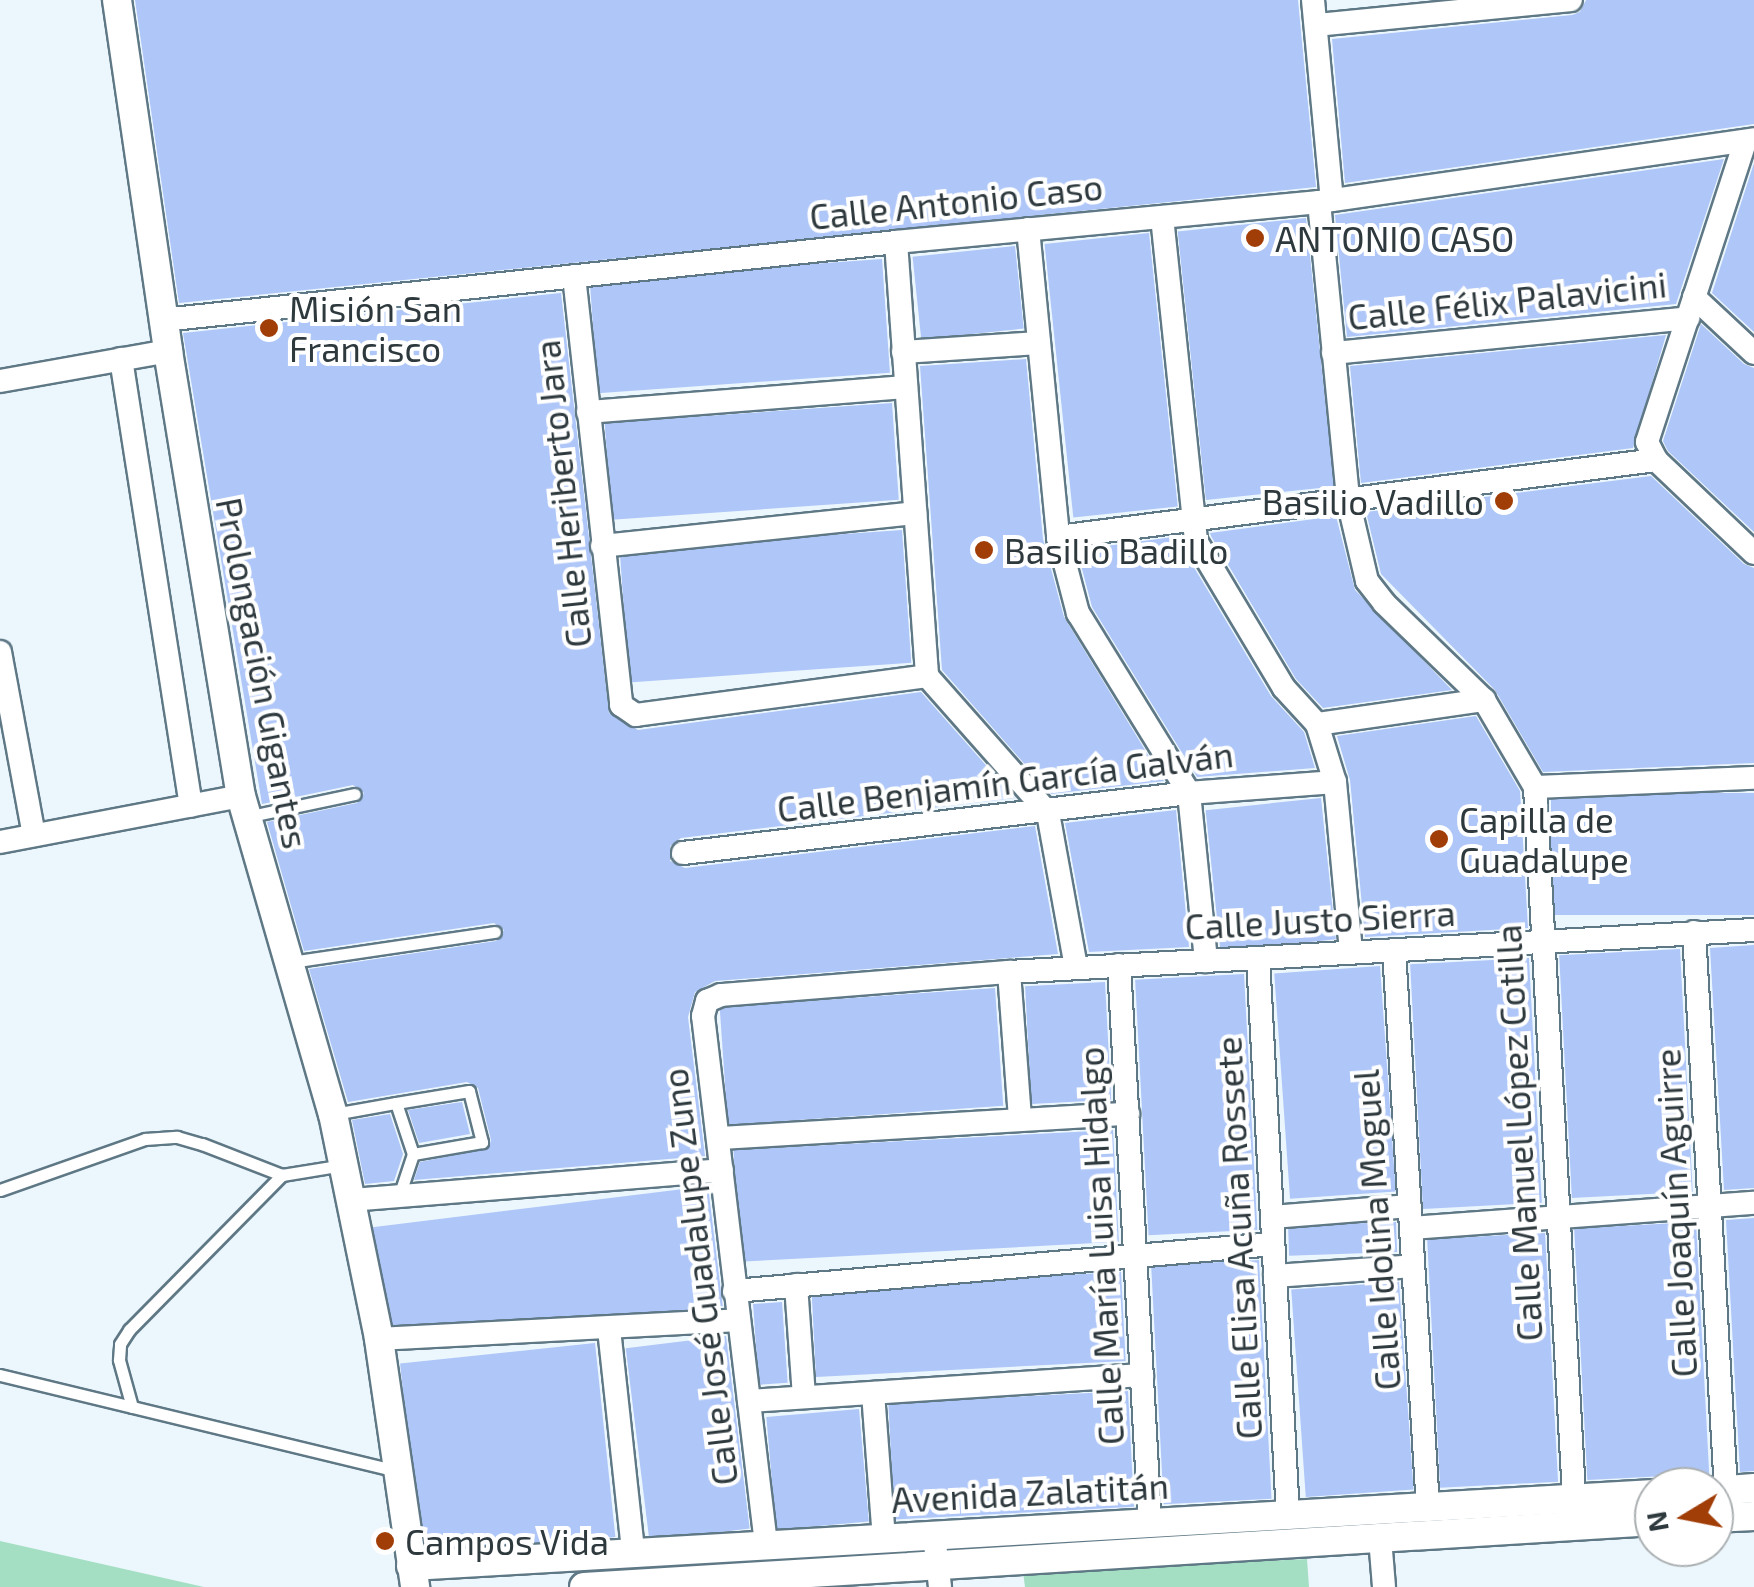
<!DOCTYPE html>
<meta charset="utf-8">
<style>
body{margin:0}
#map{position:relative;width:1754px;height:1587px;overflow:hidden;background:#ecf7fd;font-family:"Exo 2",sans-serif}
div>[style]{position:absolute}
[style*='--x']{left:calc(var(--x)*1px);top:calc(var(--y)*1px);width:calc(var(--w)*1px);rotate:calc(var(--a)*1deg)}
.green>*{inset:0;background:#a5dfc3}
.building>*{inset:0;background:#afc6f8;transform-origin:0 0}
.roads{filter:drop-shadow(2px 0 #5f7885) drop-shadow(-2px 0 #5f7885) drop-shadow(0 2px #5f7885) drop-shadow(0 -2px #5f7885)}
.service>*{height:11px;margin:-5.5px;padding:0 5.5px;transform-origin:5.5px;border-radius:5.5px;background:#fff}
.minor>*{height:22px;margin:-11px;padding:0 11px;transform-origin:11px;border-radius:11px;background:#fff}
.tertiary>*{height:28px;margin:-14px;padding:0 14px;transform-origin:14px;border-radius:14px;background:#fff}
.dots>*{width:28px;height:28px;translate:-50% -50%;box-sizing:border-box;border:5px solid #fff;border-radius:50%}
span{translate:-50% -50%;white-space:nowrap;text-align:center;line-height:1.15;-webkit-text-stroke:8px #fff;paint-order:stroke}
.street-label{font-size:35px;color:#2e393e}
.poi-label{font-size:35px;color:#2e393e}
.left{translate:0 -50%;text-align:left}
.right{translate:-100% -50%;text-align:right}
.north{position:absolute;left:1634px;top:1467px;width:100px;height:100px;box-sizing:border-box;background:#fff;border:2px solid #abb0b2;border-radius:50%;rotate:260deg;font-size:28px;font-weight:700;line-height:40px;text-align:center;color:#2e393e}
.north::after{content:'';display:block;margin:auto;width:35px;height:45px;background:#a13d07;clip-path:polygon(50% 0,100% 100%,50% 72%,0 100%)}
</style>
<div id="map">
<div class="green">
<i style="clip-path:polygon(0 1541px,204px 1587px,0 1587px)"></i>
<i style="clip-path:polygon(1307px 1559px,1309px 1587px,1025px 1587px,1023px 1572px)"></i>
</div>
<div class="building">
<i style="clip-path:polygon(135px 0,1298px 0,1316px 187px,179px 303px)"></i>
<i style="clip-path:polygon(1586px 0,1754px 0,1754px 124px,1345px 183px,1332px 39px,1572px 15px,1580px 12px)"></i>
<i style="clip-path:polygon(1724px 159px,1676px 304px,1347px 337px,1335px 215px)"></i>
<i style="clip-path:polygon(1754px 163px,1754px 332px,1712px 293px)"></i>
<i style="left:1306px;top:218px;width:270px;height:129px;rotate:84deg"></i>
<i style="left:1149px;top:233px;width:275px;height:105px;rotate:84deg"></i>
<i style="left:1015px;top:246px;width:83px;height:103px;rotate:84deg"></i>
<i style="left:882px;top:259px;width:114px;height:293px;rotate:86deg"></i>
<i style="clip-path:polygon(561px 293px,609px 713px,638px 730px,921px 692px,1015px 798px,681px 838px,670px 846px,670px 861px,685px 868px,1035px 826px,1058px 954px,715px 981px,695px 992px,688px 1017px,705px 1156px,414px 1180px,420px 1162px,489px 1148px,491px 1140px,478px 1088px,467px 1082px,348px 1102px,309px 969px,496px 941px,504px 930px,494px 923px,304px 951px,267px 822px,357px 803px,364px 793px,353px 785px,262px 804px,183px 333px)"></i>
<i style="clip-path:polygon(1701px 324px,1744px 364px,1754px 368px,1754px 532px,1668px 451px,1663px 441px)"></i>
<i style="clip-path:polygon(1666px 335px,1633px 448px,1361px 483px,1350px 366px)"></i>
<i style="clip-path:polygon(1026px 359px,1043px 539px,1064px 617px,1164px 781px,1051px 794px,942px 670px,920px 366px)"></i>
<i style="left:892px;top:403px;width:97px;height:288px;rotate:86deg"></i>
<i style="clip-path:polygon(1651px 476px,1744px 564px,1754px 568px,1754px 763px,1543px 772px,1495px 690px,1381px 574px,1366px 512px)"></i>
<i style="clip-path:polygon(1336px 516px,1355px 590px,1452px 690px,1323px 708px,1296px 679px,1211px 536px,1210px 533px)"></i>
<i style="left:902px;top:530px;width:133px;height:283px;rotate:86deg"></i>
<i style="clip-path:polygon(1180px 536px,1183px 549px,1271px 696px,1304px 732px,1315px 768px,1197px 777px,1092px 607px,1077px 550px)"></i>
<i style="clip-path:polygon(1476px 716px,1520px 791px,1528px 928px,1365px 937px,1350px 780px,1337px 736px)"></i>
<i style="left:1754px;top:793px;width:122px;height:203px;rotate:90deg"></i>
<i style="left:1321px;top:798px;width:142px;height:116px;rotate:84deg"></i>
<i style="clip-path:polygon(1176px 810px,1189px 947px,1089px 952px,1065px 823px)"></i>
<i style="clip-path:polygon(1754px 945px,1754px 1188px,1724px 1190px,1710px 948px)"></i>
<i style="left:1680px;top:949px;width:243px;height:121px;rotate:87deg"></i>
<i style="left:1529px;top:958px;width:245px;height:119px;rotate:87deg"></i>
<i style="left:1380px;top:966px;width:226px;height:106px;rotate:86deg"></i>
<i style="left:1244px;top:974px;width:256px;height:109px;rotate:87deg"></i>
<i style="left:1105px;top:982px;width:118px;height:80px;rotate:87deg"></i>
<i style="left:995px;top:988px;width:118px;height:276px;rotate:86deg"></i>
<i style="clip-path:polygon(462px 1102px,470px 1134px,419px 1143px,408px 1110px)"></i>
<i style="clip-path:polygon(390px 1114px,403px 1154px,394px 1181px,365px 1184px,352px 1120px)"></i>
<i style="left:1113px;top:1130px;width:112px;height:380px;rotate:87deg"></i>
<i style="left:708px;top:1186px;width:121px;height:338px;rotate:83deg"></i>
<i style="clip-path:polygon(1754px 1218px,1754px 1471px,1740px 1472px,1726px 1220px)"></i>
<i style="left:1396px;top:1222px;width:30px;height:108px;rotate:88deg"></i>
<i style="left:1696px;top:1222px;width:252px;height:122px;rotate:87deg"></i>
<i style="left:1545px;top:1233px;width:249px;height:118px;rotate:87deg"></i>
<i style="left:1259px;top:1260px;width:239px;height:108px;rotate:87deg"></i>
<i style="left:1121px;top:1272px;width:89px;height:310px;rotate:87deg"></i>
<i style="left:1399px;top:1282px;width:208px;height:108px;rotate:86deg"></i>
<i style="left:782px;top:1302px;width:81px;height:29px;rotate:86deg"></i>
<i style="left:726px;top:1336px;width:194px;height:101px;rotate:83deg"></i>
<i style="left:595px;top:1343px;width:195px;height:196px;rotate:84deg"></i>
<i style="left:1128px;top:1391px;width:116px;height:240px;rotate:87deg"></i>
<i style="left:859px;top:1409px;width:113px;height:93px;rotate:85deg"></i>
</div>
<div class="roads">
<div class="service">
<i style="--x:246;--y:817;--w:111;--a:-11.9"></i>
<i style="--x:291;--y:962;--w:206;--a:-8.4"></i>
<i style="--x:396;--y:1103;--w:74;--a:-9.3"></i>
<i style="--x:469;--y:1091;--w:53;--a:75.7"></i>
<i style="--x:482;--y:1142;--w:70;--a:170.1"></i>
<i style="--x:334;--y:1114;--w:63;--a:-10.1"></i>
<i style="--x:396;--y:1103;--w:54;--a:71.6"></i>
<i style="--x:413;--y:1154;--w:44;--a:108.4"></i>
<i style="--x:0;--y:1190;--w:154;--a:-19.4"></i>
<i style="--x:145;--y:1139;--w:32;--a:-4"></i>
<i style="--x:177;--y:1137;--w:26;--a:16"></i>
<i style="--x:202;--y:1144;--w:86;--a:21.2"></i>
<i style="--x:282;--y:1175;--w:63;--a:-9.2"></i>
<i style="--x:0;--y:1375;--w:409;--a:13.6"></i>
<i style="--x:132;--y:1407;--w:49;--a:-105.5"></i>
<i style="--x:119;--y:1360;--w:16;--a:-86"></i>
<i style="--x:120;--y:1344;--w:17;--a:-57"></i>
<i style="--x:129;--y:1330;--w:218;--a:-45.4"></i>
</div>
<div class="minor">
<i style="--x:1313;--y:0;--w:201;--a:84.6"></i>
<i style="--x:1316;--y:25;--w:256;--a:-5.6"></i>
<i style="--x:1745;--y:142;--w:316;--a:108.1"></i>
<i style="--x:1647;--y:442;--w:20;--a:63"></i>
<i style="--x:1656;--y:460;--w:135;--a:43.5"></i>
<i style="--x:1319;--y:202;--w:299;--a:84.4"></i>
<i style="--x:1348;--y:500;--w:83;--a:76.8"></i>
<i style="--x:1367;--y:581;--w:28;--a:52"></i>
<i style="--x:1384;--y:603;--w:139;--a:44.1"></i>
<i style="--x:1484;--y:700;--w:101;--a:59.6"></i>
<i style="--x:1535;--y:787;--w:727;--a:86.85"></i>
<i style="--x:1162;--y:217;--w:326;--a:84"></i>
<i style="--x:1196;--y:541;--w:171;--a:59.1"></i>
<i style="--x:1284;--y:688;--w:49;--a:47.5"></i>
<i style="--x:1317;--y:724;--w:61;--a:72.8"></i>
<i style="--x:1335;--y:782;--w:171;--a:84.6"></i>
<i style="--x:1028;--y:229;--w:309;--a:84.4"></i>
<i style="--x:1058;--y:537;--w:79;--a:75.3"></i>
<i style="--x:1078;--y:613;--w:211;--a:58.3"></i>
<i style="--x:1189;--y:793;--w:169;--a:84.2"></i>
<i style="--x:896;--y:242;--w:435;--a:85.9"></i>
<i style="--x:927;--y:676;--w:183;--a:48.5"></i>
<i style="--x:1048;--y:813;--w:157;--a:79.7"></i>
<i style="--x:574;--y:276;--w:432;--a:83.7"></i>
<i style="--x:621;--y:705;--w:18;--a:34"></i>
<i style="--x:636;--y:715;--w:294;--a:-7.6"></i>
<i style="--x:1694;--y:297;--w:82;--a:43"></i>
<i style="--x:163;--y:320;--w:737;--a:-6.07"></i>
<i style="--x:896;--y:242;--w:425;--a:-5.4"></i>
<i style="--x:1319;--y:202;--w:440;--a:-8.2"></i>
<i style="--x:903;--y:352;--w:136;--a:-3.8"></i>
<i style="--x:1333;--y:353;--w:357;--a:-5.6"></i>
<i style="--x:121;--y:359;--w:452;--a:81.1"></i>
<i style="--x:0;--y:381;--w:171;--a:-10.1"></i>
<i style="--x:588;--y:412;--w:317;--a:-4.5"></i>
<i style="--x:1058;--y:537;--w:603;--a:-7.34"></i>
<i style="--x:602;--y:546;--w:315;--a:-6"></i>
<i style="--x:0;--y:652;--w:186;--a:79.5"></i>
<i style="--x:1317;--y:724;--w:169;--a:-8.2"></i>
<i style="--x:1535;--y:787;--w:219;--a:-2.4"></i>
<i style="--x:0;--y:842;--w:245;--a:-10.8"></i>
<i style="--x:683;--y:853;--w:510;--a:-6.76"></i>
<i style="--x:1189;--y:793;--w:146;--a:-4.3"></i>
<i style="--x:1694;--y:932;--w:559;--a:86.72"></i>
<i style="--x:1394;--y:950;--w:558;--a:86.51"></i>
<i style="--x:1258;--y:958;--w:558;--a:86.92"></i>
<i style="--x:1119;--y:965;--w:559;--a:86.82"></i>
<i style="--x:1009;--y:972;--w:148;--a:85.7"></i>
<i style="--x:719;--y:1138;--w:410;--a:-3.4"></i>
<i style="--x:351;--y:1200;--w:372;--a:-4.6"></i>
<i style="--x:1272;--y:1217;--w:138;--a:-4.6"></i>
<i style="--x:1411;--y:1228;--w:344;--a:-4.2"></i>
<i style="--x:1275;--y:1276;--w:138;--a:-4.1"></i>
<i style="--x:796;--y:1285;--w:112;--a:85.9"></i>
<i style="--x:734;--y:1291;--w:541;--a:-4.98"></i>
<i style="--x:609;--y:1329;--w:223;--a:83.8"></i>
<i style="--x:379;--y:1339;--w:359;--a:-3"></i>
<i style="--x:873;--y:1393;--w:145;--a:85.7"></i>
<i style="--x:749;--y:1401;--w:394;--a:-3.8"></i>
<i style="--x:934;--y:1535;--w:52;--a:83.4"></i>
<i style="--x:1380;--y:1538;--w:49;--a:85.3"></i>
<i style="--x:766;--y:1544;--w:532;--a:-96.8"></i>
<i style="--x:703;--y:1016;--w:16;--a:-75"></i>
<i style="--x:707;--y:1001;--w:15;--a:-23"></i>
<i style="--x:721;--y:995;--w:289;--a:-4.6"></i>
<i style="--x:1009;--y:972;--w:746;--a:-3.23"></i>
</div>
<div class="tertiary">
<i style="--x:117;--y:0;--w:355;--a:81.7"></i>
<i style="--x:168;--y:351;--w:451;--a:80.7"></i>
<i style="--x:241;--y:796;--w:331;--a:73.9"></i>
<i style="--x:333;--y:1114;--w:230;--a:78.4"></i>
<i style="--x:379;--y:1339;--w:251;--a:81.7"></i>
<i style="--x:1714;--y:1491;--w:40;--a:-4.3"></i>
<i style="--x:1714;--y:1518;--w:40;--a:-2.9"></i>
<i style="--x:411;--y:1566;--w:1245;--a:-3.32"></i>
<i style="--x:584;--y:1587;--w:1072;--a:-3.53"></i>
</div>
</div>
<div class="dots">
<i style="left:1255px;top:238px;background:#a13d07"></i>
<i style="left:269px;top:328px;background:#a13d07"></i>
<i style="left:1504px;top:501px;background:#a13d07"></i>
<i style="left:984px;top:550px;background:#a13d07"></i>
<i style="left:1439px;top:839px;background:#a13d07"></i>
<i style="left:385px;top:1541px;background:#a13d07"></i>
</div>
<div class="street-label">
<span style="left:956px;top:201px;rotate:-6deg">Calle Antonio Caso</span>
<span style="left:1507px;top:300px;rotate:-6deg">Calle Félix Palavicini</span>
<span style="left:562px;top:494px;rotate:-96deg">Calle Heriberto Jara</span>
<span style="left:263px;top:673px;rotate:79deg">Prolongación Gigantes</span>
<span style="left:1005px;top:781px;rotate:-7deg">Calle Benjamín García Galván</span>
<span style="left:1320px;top:919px;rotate:-3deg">Calle Justo Sierra</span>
<span style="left:1518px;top:1133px;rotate:-93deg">Calle Manuel López Cotilla</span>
<span style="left:1675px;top:1213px;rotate:-93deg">Calle Joaquín Aguirre</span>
<span style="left:1376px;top:1230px;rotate:-94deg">Calle Idolina Moguel</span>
<span style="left:1238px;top:1238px;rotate:-93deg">Calle Elisa Acuña Rossete</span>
<span style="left:1100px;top:1246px;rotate:-93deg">Calle María Luisa Hidalgo</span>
<span style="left:699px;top:1277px;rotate:-97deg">Calle José Guadalupe Zuno</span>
<span style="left:1030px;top:1492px;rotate:-3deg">Avenida Zalatitán</span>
</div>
<div class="poi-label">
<span class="left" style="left:1275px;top:238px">ANTONIO CASO</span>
<span class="left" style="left:289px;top:328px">Misión San<br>Francisco</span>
<span class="right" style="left:1484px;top:501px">Basilio Vadillo</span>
<span class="left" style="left:1004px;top:550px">Basilio Badillo</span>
<span class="left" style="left:1459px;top:839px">Capilla de<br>Guadalupe</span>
<span class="left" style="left:405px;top:1541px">Campos Vida</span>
</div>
<div class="north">N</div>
</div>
